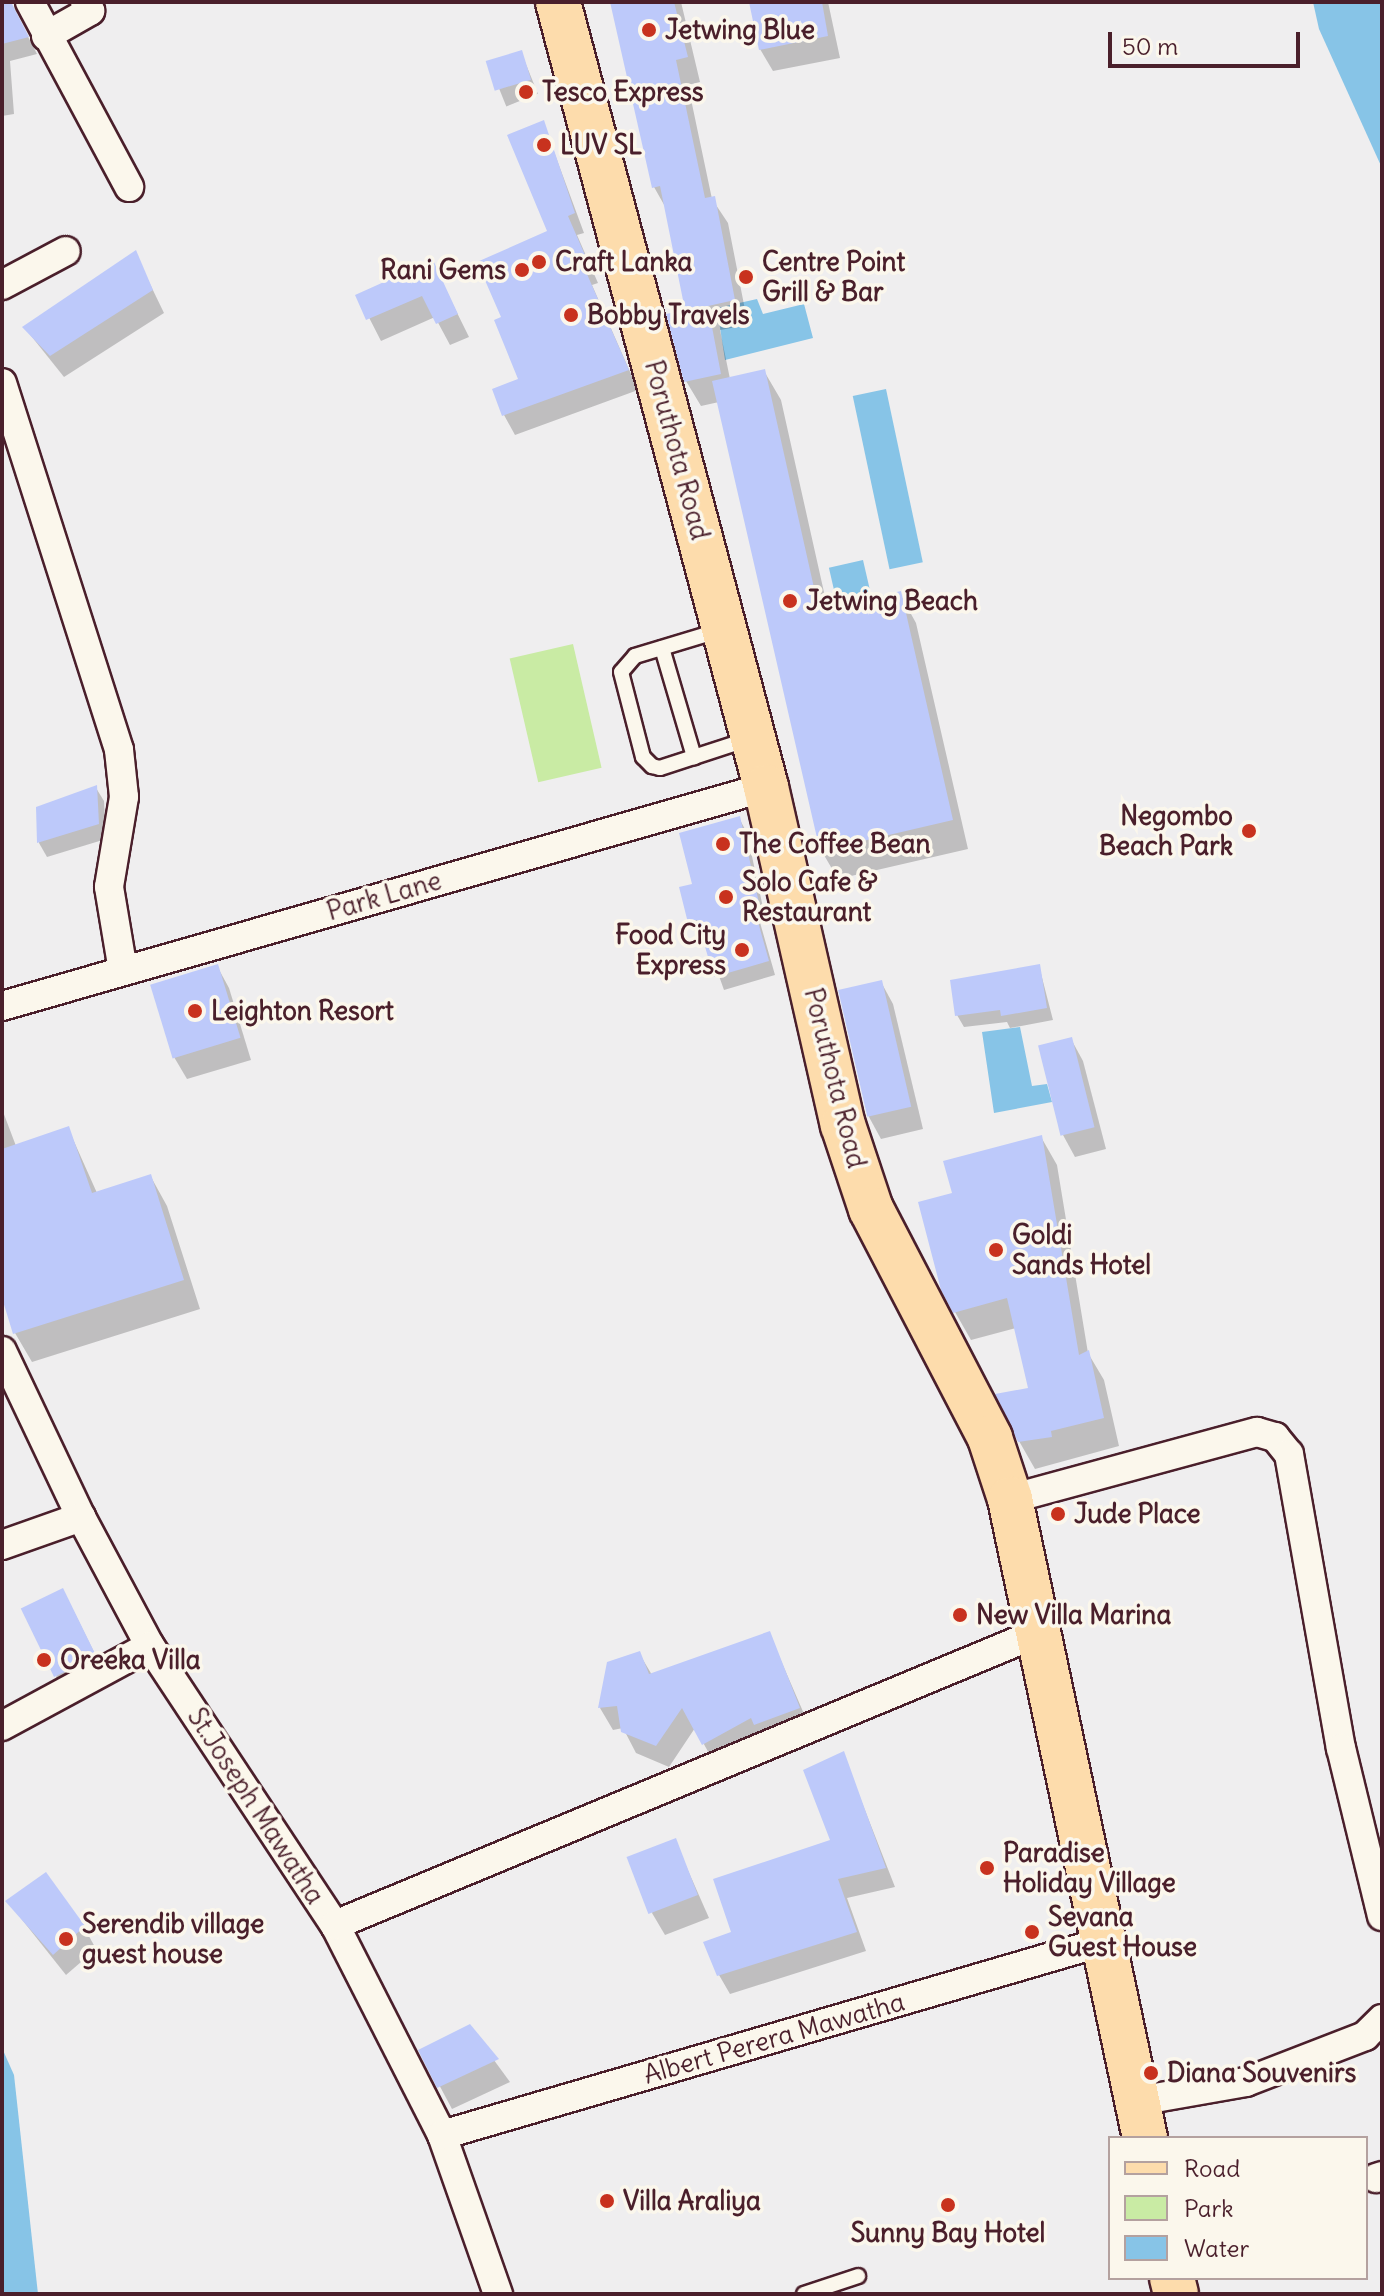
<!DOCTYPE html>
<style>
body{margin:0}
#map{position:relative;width:1384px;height:2296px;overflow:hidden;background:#efeeef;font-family:Delius,sans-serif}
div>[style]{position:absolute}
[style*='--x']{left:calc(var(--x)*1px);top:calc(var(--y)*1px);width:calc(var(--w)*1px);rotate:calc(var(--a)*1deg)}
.green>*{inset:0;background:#c9eba4;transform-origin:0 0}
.water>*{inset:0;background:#87c4e7;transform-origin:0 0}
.shadow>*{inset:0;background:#0003;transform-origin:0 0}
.building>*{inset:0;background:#bdc9fa;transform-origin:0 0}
.roads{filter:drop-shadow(2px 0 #4a1f2b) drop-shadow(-2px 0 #4a1f2b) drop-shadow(0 2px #4a1f2b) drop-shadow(0 -2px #4a1f2b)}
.lane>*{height:14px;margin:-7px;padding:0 7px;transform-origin:7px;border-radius:7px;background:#fbf7ec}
.street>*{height:28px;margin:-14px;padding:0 14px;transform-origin:14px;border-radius:14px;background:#fbf7ec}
.primary>*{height:44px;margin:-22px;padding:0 22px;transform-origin:22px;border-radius:22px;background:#fddcac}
.dots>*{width:22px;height:22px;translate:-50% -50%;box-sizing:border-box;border:4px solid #fbf7ec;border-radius:50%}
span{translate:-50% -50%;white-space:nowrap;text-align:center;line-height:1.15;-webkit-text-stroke:7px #fbf7ec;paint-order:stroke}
.poi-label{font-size:26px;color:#4a1f2b;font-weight:700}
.left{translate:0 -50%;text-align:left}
.right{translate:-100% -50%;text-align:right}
.street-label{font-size:26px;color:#4a1f2b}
.frame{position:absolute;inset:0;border:4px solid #4a1f2b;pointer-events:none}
.legend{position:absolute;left:1108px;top:2136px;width:260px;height:144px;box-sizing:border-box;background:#fbf7ec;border:2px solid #b4a19f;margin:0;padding:10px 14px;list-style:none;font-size:24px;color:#4a1f2b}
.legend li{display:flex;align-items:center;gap:16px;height:40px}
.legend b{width:40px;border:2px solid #b4a19f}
.scale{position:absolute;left:1108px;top:32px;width:192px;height:36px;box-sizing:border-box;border:4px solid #4a1f2b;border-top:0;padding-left:10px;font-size:24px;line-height:28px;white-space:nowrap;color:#4a1f2b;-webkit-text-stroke:6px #fbf7ec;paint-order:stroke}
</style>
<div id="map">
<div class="green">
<i style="left:573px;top:644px;width:127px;height:65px;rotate:77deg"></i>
</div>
<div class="water">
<i style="clip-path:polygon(1313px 2px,1382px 2px,1382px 168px,1319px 29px)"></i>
<i style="clip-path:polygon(757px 299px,763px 314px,804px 304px,813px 338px,725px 360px,717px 308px)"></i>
<i style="left:886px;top:389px;width:177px;height:34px;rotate:78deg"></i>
<i style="left:863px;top:560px;width:32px;height:35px;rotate:77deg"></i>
<i style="clip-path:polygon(1020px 1027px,1032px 1086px,1047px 1084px,1052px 1102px,994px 1113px,982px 1032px)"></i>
<i style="clip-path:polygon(2px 2048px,14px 2075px,38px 2294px,2px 2294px)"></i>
</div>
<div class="shadow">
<i style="clip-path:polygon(2px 2px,10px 2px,37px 54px,10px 61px,14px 114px,2px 116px)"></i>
<i style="clip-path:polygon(611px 2px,681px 2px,700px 82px,688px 85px,712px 199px,728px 223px,748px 325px,720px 330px,730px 379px,764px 371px,781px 400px,828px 610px,900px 594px,916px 623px,968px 849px,838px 879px,821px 850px,719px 402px,701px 406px,686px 381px,688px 311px,667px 210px,654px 187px)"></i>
<i style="clip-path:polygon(751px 2px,828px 2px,840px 58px,773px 71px,760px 49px)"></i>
<i style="left:521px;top:52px;width:45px;height:34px;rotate:68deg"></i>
<i style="clip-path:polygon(543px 122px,584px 233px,577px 235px,598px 283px,592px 285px,638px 390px,515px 435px,504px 415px,520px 380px,503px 318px,550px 232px)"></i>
<i style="clip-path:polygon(135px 253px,164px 313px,64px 377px,24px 327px)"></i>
<i style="clip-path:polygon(432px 262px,469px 337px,450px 345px,435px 317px,381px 341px,358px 296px)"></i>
<i style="clip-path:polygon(96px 788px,104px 801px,106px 839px,47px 857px,39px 843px,38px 809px)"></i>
<i style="clip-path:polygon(739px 818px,747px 833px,765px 917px,759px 919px,775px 975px,724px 990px,704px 934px,698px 936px,690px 922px,695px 885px)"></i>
<i style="clip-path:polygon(217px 966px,229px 988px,251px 1060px,187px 1079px,174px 1057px)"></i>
<i style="clip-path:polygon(1039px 966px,1053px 1020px,1010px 1028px,1007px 1022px,964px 1027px,957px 1015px)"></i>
<i style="clip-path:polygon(881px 982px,893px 1004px,923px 1129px,881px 1139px,869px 1117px)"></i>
<i style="clip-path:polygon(1071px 1039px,1083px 1061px,1106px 1149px,1075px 1157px,1063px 1135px)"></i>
<i style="clip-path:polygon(2px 1109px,16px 1146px,68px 1128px,97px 1193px,151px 1177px,167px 1206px,200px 1309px,32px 1362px,15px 1333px,2px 1292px)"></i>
<i style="clip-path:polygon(1041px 1137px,1057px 1165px,1088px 1353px,1104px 1380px,1119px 1446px,1035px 1469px,1019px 1441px,1031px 1390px,1016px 1328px,971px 1340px,955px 1312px,955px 1195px)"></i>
<i style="clip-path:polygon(74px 1612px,107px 1678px,68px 1699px,56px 1678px)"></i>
<i style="clip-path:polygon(769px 1633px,811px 1730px,716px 1766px,695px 1728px,669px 1767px,636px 1753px,623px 1728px,613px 1730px,600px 1708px,609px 1664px,639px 1653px,652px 1675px)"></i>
<i style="clip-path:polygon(843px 1754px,895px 1887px,847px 1898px,866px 1951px,730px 1994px,719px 1975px,734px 1933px,832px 1841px)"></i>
<i style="clip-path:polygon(675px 1841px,709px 1918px,665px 1935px,652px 1913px)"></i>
<i style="clip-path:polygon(8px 1902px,84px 1927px,96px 1949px,66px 1975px)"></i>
<i style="clip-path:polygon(469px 2026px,510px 2082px,452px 2109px,421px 2051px)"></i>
</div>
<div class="building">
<i style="clip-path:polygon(2px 2px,11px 2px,29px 37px,2px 44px)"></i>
<i style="clip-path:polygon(610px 2px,674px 2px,688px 57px,676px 60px,705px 198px,715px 196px,735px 300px,708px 306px,721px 374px,684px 382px,666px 314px,685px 310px,660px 186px,652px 188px)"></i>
<i style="clip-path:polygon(749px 2px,822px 2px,828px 36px,759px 50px)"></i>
<i style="left:522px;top:50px;width:31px;height:38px;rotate:73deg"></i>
<i style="clip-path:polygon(544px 120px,575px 213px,568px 216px,588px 262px,583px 265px,629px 370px,502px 416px,492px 389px,518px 379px,494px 320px,501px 317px,477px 262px,547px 231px,507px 135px)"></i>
<i style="clip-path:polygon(136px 250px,153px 290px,50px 356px,22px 327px)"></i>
<i style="clip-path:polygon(433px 260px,458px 314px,436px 324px,422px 296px,366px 320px,355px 295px)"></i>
<i style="clip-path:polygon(765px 369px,819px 610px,901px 591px,953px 820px,820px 851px,712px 381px)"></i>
<i style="clip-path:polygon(97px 785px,99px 824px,37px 843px,36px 807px)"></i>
<i style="clip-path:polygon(740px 816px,759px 903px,753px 904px,769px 961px,714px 977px,697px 920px,688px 923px,679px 887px,692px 884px,679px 833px)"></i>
<i style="left:218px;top:964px;width:77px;height:71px;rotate:73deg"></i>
<i style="clip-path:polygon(1040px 964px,1047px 1008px,1001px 1016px,1000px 1010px,955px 1016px,950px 980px)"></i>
<i style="left:882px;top:980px;width:130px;height:45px;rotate:77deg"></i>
<i style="left:1072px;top:1037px;width:93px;height:35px;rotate:76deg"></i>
<i style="clip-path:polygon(69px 1126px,92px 1193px,151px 1174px,184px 1280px,13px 1334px,2px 1298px,2px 1149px)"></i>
<i style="clip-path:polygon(1042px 1135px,1079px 1355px,1089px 1350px,1104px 1418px,1051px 1431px,1052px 1437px,1018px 1442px,995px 1394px,1028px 1388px,1007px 1298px,953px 1313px,941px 1290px,918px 1202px,952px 1193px,943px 1161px)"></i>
<i style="left:63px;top:1588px;width:76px;height:47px;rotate:64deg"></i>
<i style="clip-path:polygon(770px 1631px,800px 1708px,754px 1725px,751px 1718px,702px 1745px,682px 1708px,656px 1746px,621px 1732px,617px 1706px,598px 1708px,607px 1662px,640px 1651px,649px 1674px)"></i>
<i style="clip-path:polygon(844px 1751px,886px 1868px,838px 1879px,857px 1932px,717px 1976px,703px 1942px,731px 1932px,713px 1879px,830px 1840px,803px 1770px)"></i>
<i style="left:676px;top:1838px;width:61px;height:53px;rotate:69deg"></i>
<i style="clip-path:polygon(46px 1872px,85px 1926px,53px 1955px,5px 1901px)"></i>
<i style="clip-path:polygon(470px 2024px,499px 2059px,437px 2088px,418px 2050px)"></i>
</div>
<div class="roads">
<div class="lane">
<i style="--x:721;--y:630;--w:90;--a:163.2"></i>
<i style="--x:635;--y:656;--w:21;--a:131"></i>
<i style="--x:621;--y:672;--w:88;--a:75.5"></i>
<i style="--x:643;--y:757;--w:13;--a:45"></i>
<i style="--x:652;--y:766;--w:8;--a:14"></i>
<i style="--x:660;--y:768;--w:94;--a:-18"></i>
<i style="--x:662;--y:648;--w:114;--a:73.6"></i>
<i style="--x:804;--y:2294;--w:57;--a:-18.4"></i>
</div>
<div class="street">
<i style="--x:30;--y:2;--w:210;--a:61.8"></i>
<i style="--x:46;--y:36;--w:51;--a:-29.6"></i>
<i style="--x:90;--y:11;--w:10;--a:-119"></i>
<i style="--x:2;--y:285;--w:72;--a:-28"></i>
<i style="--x:2;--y:383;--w:385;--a:72.3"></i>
<i style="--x:119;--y:750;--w:47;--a:83.9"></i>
<i style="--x:124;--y:797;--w:91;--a:99.5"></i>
<i style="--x:109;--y:887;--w:85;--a:80.5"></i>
<i style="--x:2;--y:1006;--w:795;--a:-15.99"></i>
<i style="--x:2;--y:1351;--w:184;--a:64.6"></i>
<i style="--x:81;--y:1517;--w:146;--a:61.9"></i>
<i style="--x:150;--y:1646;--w:335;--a:56.5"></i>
<i style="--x:335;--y:1925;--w:236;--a:63"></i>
<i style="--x:442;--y:2135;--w:169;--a:70.6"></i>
<i style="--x:1010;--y:1499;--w:256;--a:-15.2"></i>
<i style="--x:1257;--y:1432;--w:19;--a:16"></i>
<i style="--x:1275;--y:1437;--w:22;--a:51"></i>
<i style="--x:1289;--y:1454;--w:299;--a:80"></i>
<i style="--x:1341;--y:1748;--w:173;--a:76.3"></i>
<i style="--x:2;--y:1545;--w:84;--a:-19.5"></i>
<i style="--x:2;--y:1726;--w:168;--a:-28.4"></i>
<i style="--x:335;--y:1925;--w:763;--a:-22.57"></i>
<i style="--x:1138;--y:2101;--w:110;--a:-10"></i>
<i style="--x:1246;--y:2082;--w:128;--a:-21.1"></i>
<i style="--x:1365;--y:2036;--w:24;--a:-45"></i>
<i style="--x:442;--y:2135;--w:692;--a:-16.29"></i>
<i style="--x:1376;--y:2178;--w:6;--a:-18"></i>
</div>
<div class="primary">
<i style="--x:558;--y:2;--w:812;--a:75.16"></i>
<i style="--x:766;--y:787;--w:347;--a:77.2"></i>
<i style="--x:843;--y:1125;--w:89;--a:71.6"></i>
<i style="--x:871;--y:1209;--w:258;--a:62.5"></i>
<i style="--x:990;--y:1438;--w:64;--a:71.8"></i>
<i style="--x:1010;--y:1499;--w:653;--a:78.07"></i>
<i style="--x:1172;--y:2278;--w:16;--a:76"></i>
</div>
</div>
<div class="dots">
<i style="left:649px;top:30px;background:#c8321e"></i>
<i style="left:526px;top:92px;background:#c8321e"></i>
<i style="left:544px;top:145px;background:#c8321e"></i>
<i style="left:539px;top:262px;background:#c8321e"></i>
<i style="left:522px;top:270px;background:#c8321e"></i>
<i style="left:746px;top:277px;background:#c8321e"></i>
<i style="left:571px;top:315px;background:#c8321e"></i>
<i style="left:790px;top:601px;background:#c8321e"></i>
<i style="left:1249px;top:831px;background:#c8321e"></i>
<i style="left:723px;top:844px;background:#c8321e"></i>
<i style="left:726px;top:897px;background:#c8321e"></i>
<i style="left:742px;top:950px;background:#c8321e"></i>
<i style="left:195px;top:1011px;background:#c8321e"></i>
<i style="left:996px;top:1250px;background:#c8321e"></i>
<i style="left:1058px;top:1514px;background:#c8321e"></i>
<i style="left:960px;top:1615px;background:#c8321e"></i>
<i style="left:44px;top:1660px;background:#c8321e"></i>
<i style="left:987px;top:1868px;background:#c8321e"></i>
<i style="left:1032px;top:1932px;background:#c8321e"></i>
<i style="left:66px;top:1939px;background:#c8321e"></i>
<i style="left:1151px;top:2073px;background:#c8321e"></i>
<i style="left:607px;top:2201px;background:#c8321e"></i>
<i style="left:948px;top:2205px;background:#c8321e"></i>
</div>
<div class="poi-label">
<span class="left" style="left:665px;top:30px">Jetwing Blue</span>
<span class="left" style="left:542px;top:92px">Tesco Express</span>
<span class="left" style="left:560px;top:145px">LUV SL</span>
<span class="left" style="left:555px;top:262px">Craft Lanka</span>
<span class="left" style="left:762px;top:277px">Centre Point<br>Grill &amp; Bar</span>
<span class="right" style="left:506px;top:270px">Rani Gems</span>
<span class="left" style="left:587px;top:315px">Bobby Travels</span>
<span class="left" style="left:806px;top:601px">Jetwing Beach</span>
<span class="right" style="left:1233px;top:831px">Negombo<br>Beach Park</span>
<span class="left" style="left:739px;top:844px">The Coffee Bean</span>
<span class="left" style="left:742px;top:897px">Solo Cafe &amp;<br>Restaurant</span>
<span class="right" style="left:726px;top:950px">Food City<br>Express</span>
<span class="left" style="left:211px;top:1011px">Leighton Resort</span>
<span class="left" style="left:1012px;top:1250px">Goldi<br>Sands Hotel</span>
<span class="left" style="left:1074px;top:1514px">Jude Place</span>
<span class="left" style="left:976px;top:1615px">New Villa Marina</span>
<span class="left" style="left:60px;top:1660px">Oreeka Villa</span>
<span class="left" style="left:1003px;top:1868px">Paradise<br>Holiday Village</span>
<span class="left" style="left:1048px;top:1932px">Sevana<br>Guest House</span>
<span class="left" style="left:82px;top:1939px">Serendib village<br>guest house</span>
<span class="left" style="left:1167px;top:2073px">Diana Souvenirs</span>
<span class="left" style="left:623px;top:2201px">Villa Araliya</span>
<span style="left:948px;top:2233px">Sunny Bay Hotel</span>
</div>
<div class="street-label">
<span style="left:677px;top:450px;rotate:75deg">Poruthota Road</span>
<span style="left:384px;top:896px;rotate:-16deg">Park Lane</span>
<span style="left:835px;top:1078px;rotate:76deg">Poruthota Road</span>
<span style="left:256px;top:1806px;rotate:57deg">St.Joseph Mawatha</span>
<span style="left:774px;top:2038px;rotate:-16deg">Albert Perera Mawatha</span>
</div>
<div class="frame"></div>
<ul class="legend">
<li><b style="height:10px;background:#fddcac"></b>Road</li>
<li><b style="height:22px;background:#c9eba4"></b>Park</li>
<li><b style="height:22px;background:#87c4e7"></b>Water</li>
</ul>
<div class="scale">50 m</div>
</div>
